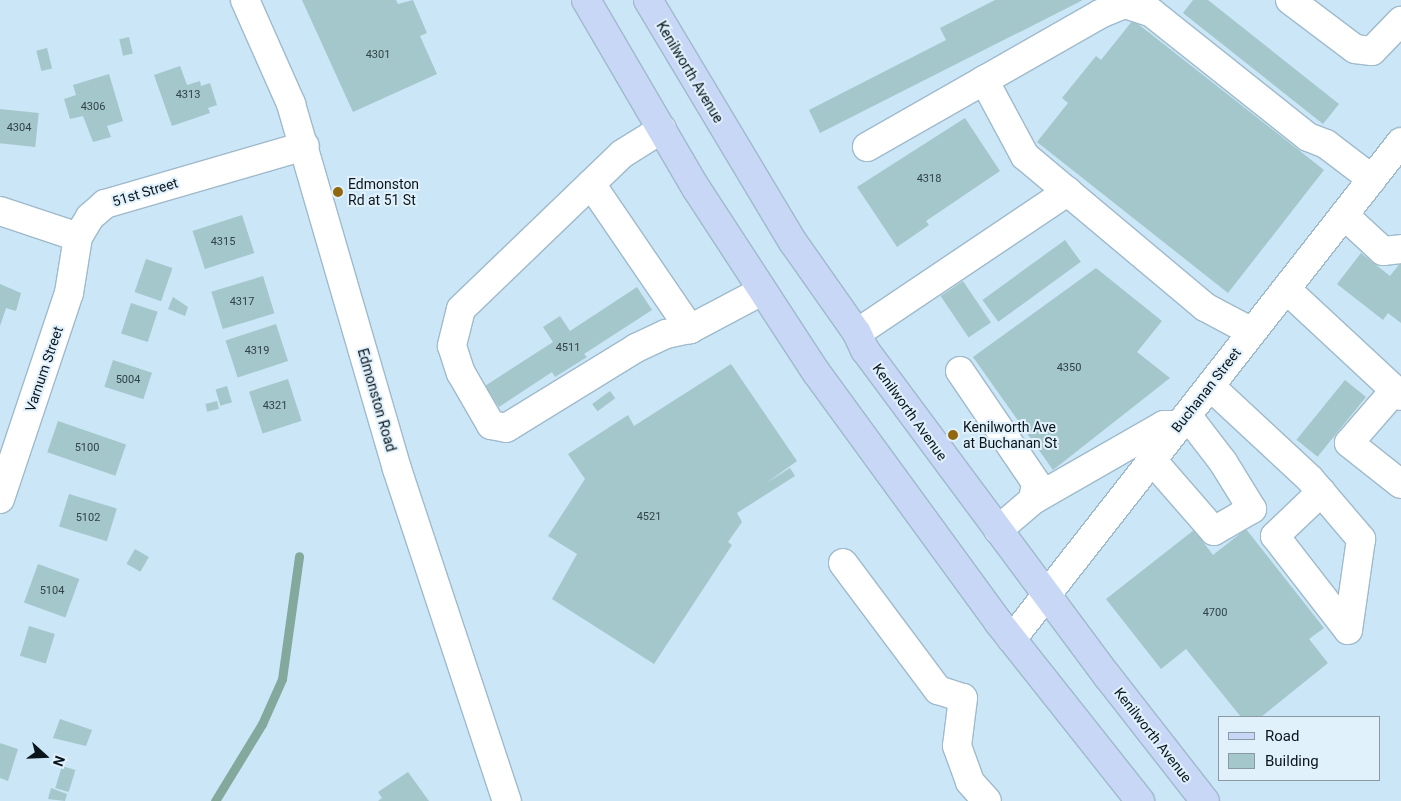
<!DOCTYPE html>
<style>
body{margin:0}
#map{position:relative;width:1401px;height:801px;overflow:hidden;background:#cae6f7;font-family:Roboto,sans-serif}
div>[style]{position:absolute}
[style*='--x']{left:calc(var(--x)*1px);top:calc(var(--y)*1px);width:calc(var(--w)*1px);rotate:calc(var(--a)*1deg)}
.stream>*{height:9px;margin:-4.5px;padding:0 4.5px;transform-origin:4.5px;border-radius:4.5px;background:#83a89c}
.building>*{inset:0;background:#a4c7cb;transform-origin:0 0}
.roads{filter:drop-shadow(1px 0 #9fbacb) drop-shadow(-1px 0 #9fbacb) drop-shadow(0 1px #9fbacb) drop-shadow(0 -1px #9fbacb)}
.minor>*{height:28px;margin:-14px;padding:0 14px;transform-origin:14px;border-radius:14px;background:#fff}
.major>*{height:28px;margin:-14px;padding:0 14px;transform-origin:14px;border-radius:14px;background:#c9d7f7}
.dots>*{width:14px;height:14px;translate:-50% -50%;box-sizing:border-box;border:2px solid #e0f1fc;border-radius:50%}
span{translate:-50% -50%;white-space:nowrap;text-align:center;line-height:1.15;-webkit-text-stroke:4px #e0f1fc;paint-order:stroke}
.number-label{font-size:11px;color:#314248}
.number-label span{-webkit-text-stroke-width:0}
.street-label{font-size:14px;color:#0b151c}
.poi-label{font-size:14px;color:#0b151c}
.left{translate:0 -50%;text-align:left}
.legend{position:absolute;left:1218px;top:716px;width:162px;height:65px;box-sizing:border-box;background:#e0f1fc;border:1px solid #8b99a2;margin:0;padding:6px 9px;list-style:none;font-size:15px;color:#0b151c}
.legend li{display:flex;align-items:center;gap:10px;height:25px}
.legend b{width:25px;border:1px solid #8b99a2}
.north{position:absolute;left:20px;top:731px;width:50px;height:50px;-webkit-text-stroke:4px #e0f1fc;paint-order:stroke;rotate:110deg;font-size:14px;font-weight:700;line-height:20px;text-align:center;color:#0b151c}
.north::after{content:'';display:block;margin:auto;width:18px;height:22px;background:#0b151c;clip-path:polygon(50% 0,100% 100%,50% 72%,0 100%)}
</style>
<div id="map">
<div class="stream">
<i style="--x:215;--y:801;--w:90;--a:-58.6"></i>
<i style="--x:262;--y:724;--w:49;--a:-66"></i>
<i style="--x:282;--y:679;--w:124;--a:-82.1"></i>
</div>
<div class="building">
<i style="clip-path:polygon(302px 0,396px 0,398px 4px,413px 0,427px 33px,420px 36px,437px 74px,353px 112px)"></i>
<i style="clip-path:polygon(995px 0,1083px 0,820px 133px,809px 110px,946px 40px,940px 28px)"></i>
<i style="clip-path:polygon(1193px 0,1208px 0,1339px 104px,1323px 124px,1183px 13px)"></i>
<i style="clip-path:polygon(1133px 20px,1324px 170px,1228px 293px,1037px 142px,1068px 103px,1062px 98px,1096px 56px,1101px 60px)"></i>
<i style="left:129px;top:37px;width:17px;height:10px;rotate:77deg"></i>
<i style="left:47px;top:48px;width:21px;height:11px;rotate:76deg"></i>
<i style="clip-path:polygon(180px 66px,187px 85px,200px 81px,201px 86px,210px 83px,217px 105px,208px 108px,210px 113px,172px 126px,154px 75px)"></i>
<i style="clip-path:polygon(109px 74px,123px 121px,107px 126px,111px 137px,93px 142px,83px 116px,70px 119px,64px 99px,76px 95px,73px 85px)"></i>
<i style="left:0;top:109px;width:39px;height:34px;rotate:6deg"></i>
<i style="clip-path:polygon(965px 118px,1000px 171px,926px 221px,929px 225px,897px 247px,857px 187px)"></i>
<i style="left:242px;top:215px;width:40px;height:52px;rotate:72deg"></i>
<i style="left:1065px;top:240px;width:27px;height:102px;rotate:54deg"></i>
<i style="clip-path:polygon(1361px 253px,1390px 276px,1401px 262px,1401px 323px,1388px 313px,1383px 320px,1337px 284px)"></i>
<i style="left:146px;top:259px;width:28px;height:35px;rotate:19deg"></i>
<i style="clip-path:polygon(1096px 268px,1162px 321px,1137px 352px,1170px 378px,1053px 470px,973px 357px)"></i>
<i style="left:263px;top:276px;width:39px;height:54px;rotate:73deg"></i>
<i style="left:963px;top:281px;width:50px;height:27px;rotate:56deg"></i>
<i style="clip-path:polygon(0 284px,21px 293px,16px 311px,6px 308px,0 326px)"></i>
<i style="clip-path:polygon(637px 287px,652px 310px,584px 354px,587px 357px,555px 377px,552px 372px,499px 407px,485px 386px,553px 342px,543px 327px,560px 316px,570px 331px)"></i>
<i style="clip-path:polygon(173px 297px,188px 307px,185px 316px,168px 309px)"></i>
<i style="left:131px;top:303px;width:28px;height:32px;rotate:18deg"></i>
<i style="left:276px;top:324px;width:39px;height:53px;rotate:72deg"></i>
<i style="left:113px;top:360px;width:41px;height:28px;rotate:18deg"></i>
<i style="clip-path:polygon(731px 364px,797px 461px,765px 484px,790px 468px,795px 476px,737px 513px,742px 522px,728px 542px,732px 545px,654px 664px,552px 599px,577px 554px,548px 536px,585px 479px,568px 454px,628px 415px,634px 426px)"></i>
<i style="left:288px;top:379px;width:44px;height:41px;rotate:72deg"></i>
<i style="left:1345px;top:380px;width:27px;height:77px;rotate:39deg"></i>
<i style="left:227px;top:386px;width:17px;height:12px;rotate:73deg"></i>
<i style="left:610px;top:391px;width:9px;height:22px;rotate:54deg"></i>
<i style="left:217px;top:401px;width:8px;height:12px;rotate:76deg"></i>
<i style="left:58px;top:421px;width:72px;height:33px;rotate:19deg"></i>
<i style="left:69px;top:494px;width:50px;height:34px;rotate:17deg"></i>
<i style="clip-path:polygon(1246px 529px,1324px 628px,1309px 639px,1328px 663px,1261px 717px,1241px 717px,1186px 649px,1161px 669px,1106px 599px,1194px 530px,1213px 555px)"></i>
<i style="left:135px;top:549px;width:16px;height:17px;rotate:30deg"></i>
<i style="left:38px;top:564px;width:44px;height:41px;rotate:20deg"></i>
<i style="left:29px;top:626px;width:27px;height:31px;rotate:17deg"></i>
<i style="clip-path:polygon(60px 719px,92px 730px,86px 746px,53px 738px)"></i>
<i style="clip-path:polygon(0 743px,18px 749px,8px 781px,0 778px)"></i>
<i style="left:62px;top:766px;width:14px;height:23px;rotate:17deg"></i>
<i style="clip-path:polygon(408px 772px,429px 801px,378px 801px,382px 798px,378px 792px)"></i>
<i style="clip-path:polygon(51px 788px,67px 794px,65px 801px,48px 799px)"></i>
</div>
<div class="roads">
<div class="minor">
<i style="--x:245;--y:0;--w:114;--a:66.1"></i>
<i style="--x:291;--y:104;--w:380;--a:73.8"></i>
<i style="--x:397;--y:469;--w:350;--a:71.7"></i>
<i style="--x:1290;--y:0;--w:81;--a:37"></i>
<i style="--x:1355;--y:49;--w:17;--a:7"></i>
<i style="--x:1372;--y:51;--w:42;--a:-46"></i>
<i style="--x:984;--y:80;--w:86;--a:61.7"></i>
<i style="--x:1025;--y:156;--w:235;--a:40"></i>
<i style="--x:1205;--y:307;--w:53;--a:28"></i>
<i style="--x:662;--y:129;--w:47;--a:148"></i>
<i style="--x:622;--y:154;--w:223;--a:136.1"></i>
<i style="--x:461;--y:309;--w:38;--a:104"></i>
<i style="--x:452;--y:346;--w:28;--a:72"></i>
<i style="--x:461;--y:373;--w:60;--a:60"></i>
<i style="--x:491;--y:425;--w:15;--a:11"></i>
<i style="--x:506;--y:428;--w:153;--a:-31.6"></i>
<i style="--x:636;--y:348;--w:33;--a:-25"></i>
<i style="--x:666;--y:334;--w:25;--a:-12"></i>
<i style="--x:690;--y:329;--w:81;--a:-27.8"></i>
<i style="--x:867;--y:147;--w:268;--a:-29.7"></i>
<i style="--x:1100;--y:14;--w:27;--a:-22"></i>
<i style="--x:1125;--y:4;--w:28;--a:18"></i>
<i style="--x:1152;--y:13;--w:199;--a:38.5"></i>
<i style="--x:1308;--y:137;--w:19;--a:21"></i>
<i style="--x:1326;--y:144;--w:58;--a:37.3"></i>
<i style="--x:591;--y:184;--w:176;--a:55.7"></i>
<i style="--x:0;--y:211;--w:82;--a:18.4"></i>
<i style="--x:1344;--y:215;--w:53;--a:42.7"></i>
<i style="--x:1383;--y:251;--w:18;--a:-6"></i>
<i style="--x:1286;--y:289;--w:157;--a:42.9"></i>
<i style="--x:857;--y:333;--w:254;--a:-33.9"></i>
<i style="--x:960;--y:371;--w:135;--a:55.8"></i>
<i style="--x:1036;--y:483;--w:17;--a:100"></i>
<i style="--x:1033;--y:500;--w:46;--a:139.4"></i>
<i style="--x:1210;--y:386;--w:137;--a:42.9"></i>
<i style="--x:1310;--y:479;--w:79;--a:49.6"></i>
<i style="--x:1361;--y:539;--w:92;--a:98.1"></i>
<i style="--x:1348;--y:630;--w:119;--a:-127.8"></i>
<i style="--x:1275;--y:536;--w:64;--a:-43.7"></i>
<i style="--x:1395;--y:390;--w:70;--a:131"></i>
<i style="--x:1349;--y:443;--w:66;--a:38.3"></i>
<i style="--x:1152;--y:460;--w:94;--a:48.9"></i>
<i style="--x:1214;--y:531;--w:44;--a:-30.1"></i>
<i style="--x:1252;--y:509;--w:55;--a:-121.7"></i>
<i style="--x:1223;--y:462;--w:59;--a:-127.5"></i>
<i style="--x:0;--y:499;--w:217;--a:-71.5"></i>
<i style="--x:69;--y:293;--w:57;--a:-80.9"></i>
<i style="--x:78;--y:237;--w:23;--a:-59"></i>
<i style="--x:90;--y:217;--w:20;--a:-41"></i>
<i style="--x:105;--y:204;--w:208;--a:-16.2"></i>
<i style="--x:1033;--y:500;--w:151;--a:-29.8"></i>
<i style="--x:1164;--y:425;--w:16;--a:0"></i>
<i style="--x:843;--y:563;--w:159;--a:53.2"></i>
<i style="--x:938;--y:690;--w:26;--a:18"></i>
<i style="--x:963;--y:698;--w:48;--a:97.1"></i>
<i style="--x:957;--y:746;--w:38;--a:70"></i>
<i style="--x:970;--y:782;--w:25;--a:48"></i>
<i style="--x:1012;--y:639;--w:631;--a:-51.95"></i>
</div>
<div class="major">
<i style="--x:586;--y:0;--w:218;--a:59.7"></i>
<i style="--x:696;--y:188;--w:220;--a:56.9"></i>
<i style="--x:816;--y:372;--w:311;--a:53.9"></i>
<i style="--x:999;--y:623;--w:227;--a:51.6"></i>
<i style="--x:648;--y:0;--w:282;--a:59.1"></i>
<i style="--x:793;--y:242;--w:111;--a:54.9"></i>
<i style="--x:857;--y:333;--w:19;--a:65"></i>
<i style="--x:865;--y:350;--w:407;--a:53.4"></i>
<i style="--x:1108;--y:677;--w:157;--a:52"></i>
</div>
</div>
<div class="dots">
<i style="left:338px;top:192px;background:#916810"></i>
<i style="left:953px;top:435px;background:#916810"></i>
</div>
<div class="number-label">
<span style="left:378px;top:55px">4301</span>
<span style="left:188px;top:95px">4313</span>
<span style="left:93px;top:107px">4306</span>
<span style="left:19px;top:128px">4304</span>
<span style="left:929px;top:179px">4318</span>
<span style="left:223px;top:242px">4315</span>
<span style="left:242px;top:302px">4317</span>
<span style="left:568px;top:348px">4511</span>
<span style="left:257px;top:351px">4319</span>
<span style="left:1069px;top:368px">4350</span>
<span style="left:128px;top:380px">5004</span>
<span style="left:275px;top:406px">4321</span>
<span style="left:87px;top:448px">5100</span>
<span style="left:649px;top:517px">4521</span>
<span style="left:88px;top:518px">5102</span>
<span style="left:52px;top:591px">5104</span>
<span style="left:1215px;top:613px">4700</span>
</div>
<div class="street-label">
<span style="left:690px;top:72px;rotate:59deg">Kenilworth Avenue</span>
<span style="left:145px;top:192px;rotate:-17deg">51st Street</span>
<span style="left:44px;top:369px;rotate:-71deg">Varnum Street</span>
<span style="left:1206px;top:390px;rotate:-52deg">Buchanan Street</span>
<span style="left:377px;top:400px;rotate:74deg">Edmonston Road</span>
<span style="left:910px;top:412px;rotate:54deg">Kenilworth Avenue</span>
<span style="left:1153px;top:735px;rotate:52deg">Kenilworth Avenue</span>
</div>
<div class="poi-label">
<span class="left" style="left:348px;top:192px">Edmonston<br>Rd at 51 St</span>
<span class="left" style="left:963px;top:435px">Kenilworth Ave<br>at Buchanan St</span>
</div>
<ul class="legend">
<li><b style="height:6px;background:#c9d7f7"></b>Road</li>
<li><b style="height:14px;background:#a4c7cb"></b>Building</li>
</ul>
<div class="north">N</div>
</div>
